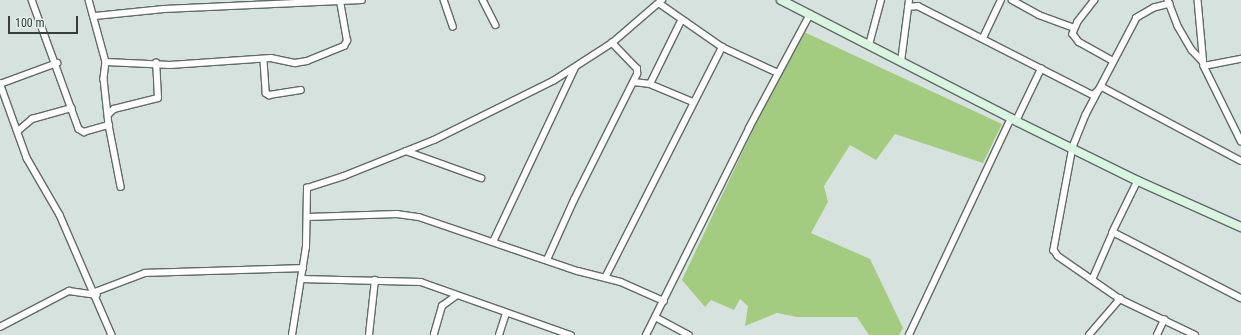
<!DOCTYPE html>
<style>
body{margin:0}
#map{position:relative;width:1241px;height:335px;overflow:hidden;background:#d6e2de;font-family:"Roboto Condensed",sans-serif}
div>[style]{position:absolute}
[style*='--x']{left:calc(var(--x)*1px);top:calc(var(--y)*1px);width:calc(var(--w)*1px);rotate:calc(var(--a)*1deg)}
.green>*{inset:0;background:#a4cc80}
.roads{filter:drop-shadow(1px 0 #606b68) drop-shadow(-1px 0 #606b68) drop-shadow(0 1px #606b68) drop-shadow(0 -1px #606b68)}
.street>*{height:5.5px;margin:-2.75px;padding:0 2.75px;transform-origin:2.75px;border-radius:2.75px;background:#fff}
.secondary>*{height:8px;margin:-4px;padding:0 4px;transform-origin:4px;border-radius:4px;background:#d9f5e2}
span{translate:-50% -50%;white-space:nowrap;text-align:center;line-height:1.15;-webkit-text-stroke:3.5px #e3efeb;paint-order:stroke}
.scale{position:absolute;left:8px;top:16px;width:70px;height:18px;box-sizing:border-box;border:2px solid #383d3c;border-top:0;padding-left:5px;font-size:12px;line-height:14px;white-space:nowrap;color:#383d3c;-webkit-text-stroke:3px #e3efeb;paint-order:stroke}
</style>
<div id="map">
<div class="green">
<i style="clip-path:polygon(804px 32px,1002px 124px,983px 163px,895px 134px,876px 160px,850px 145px,824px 186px,828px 202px,811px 233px,870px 259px,903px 328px,899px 335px,869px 335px,857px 317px,797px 317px,777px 313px,745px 326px,748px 306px,740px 299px,734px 310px,711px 300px,705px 307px,682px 280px,760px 115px)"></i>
</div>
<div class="roads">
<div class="street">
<i style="--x:32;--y:0;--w:137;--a:70"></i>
<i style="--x:79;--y:129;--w:6;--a:31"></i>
<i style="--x:84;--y:132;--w:26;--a:-16"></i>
<i style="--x:89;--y:0;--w:64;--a:74.7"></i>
<i style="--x:106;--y:62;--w:17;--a:97"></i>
<i style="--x:104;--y:79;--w:46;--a:83.8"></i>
<i style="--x:109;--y:125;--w:63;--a:79"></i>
<i style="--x:444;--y:0;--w:28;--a:71"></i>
<i style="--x:483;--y:0;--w:28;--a:63"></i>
<i style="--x:1012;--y:0;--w:31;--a:29"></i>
<i style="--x:1039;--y:15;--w:37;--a:20"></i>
<i style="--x:1095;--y:0;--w:28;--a:128"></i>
<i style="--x:1078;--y:22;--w:13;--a:113"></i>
<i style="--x:1073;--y:34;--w:10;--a:53"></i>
<i style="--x:1079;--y:42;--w:39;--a:29"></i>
<i style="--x:1168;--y:0;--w:28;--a:69"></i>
<i style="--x:1178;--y:26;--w:28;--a:60"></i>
<i style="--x:1192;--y:50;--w:16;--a:47"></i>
<i style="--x:1198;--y:0;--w:66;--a:84.8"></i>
<i style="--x:1204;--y:66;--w:84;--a:63.7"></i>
<i style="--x:659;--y:3;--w:77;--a:34.9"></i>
<i style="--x:722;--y:47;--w:62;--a:24.9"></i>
<i style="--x:1170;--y:4;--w:16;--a:166"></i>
<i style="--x:1154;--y:8;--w:20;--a:150"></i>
<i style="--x:1137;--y:18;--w:110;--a:117.7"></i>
<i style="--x:1086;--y:115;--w:35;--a:112"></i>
<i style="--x:1073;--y:147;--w:105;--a:100.5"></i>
<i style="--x:1054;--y:250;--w:7;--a:56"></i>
<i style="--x:1058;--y:256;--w:75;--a:34.7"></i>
<i style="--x:1120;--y:299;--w:83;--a:25.6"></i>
<i style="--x:908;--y:7;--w:10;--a:-6"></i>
<i style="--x:918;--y:6;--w:196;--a:27"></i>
<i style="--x:1093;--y:95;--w:12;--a:-42"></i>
<i style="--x:1102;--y:87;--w:157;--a:28"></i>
<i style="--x:95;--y:16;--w:69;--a:-5.8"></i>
<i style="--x:164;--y:9;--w:198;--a:-2.6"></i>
<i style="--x:983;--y:38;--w:42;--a:-64.7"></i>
<i style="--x:869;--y:45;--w:47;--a:-75.1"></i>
<i style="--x:264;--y:61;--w:32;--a:86"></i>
<i style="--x:266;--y:93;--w:4;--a:34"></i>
<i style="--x:269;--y:95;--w:32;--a:-9"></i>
<i style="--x:106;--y:62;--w:64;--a:2.7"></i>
<i style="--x:170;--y:65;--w:101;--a:-4"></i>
<i style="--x:271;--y:58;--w:25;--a:12"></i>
<i style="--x:295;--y:63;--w:12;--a:-9"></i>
<i style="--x:307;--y:61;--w:40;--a:-22"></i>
<i style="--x:344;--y:46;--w:6;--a:-59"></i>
<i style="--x:347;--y:41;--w:40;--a:-100"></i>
<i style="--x:901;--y:62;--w:63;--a:-82.6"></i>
<i style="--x:1204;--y:66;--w:38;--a:-11"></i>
<i style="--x:634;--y:82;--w:16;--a:7"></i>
<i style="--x:650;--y:84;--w:47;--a:22.7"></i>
<i style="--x:0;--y:83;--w:80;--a:70.2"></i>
<i style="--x:27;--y:158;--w:66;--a:59.9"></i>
<i style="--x:60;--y:215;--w:131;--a:66.6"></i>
<i style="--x:0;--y:84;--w:61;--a:-20.2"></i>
<i style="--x:650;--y:84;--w:70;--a:-63.8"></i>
<i style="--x:108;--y:115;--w:8;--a:-45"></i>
<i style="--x:114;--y:109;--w:45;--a:-14"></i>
<i style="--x:158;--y:98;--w:35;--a:-93"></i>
<i style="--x:1016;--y:121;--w:58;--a:-64.3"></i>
<i style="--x:19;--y:130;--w:17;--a:-40"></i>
<i style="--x:32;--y:119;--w:41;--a:-15.4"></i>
<i style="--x:406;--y:151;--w:80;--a:19.8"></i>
<i style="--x:1138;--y:181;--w:57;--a:116.1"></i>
<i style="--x:1113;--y:232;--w:144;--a:27.3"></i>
<i style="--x:308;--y:217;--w:89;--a:-1.9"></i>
<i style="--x:397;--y:214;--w:22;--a:8"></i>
<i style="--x:419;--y:217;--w:168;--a:18.8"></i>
<i style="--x:578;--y:271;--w:44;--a:14.3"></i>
<i style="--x:621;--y:282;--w:47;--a:23.8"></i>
<i style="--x:493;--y:242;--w:192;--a:-64.8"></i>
<i style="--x:547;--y:260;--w:66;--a:-65.8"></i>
<i style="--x:574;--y:200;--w:141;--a:-63.4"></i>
<i style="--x:637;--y:74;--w:5;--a:-90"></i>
<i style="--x:637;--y:69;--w:36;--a:-134"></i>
<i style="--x:605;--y:278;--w:259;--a:-63.1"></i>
<i style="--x:301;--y:279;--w:120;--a:1.4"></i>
<i style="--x:421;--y:282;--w:159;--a:19.5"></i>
<i style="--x:1092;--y:280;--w:52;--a:-66.4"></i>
<i style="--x:95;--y:292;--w:53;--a:-20.8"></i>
<i style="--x:145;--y:273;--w:158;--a:-1.8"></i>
<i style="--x:657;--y:318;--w:36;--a:28"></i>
<i style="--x:0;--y:327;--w:78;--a:-27.6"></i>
<i style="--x:69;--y:291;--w:28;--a:8"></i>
<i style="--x:434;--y:334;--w:29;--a:-74"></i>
<i style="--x:442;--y:306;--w:17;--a:-36"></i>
<i style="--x:292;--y:335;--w:89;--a:-81"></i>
<i style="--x:306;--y:247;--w:59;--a:-89"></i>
<i style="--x:307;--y:188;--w:39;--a:-18"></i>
<i style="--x:344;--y:176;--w:97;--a:-21.8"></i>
<i style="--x:434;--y:140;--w:133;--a:-26.4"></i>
<i style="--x:553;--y:81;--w:70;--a:-32.8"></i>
<i style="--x:612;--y:43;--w:66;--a:-40.7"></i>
<i style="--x:369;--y:335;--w:55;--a:-83.8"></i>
<i style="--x:499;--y:335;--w:23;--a:-72"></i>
<i style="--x:646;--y:335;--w:231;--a:-63.5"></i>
<i style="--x:749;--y:128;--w:129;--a:-61.8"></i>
<i style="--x:909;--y:335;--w:240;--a:-64.8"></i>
<i style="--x:1089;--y:335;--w:48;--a:-49.3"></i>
<i style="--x:1157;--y:335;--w:17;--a:-65"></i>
</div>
<div class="secondary">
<i style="--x:781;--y:0;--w:264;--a:27.2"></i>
<i style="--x:1016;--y:121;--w:136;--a:26.2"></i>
<i style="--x:1138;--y:181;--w:113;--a:24.1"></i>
</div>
</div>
<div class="scale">100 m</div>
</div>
